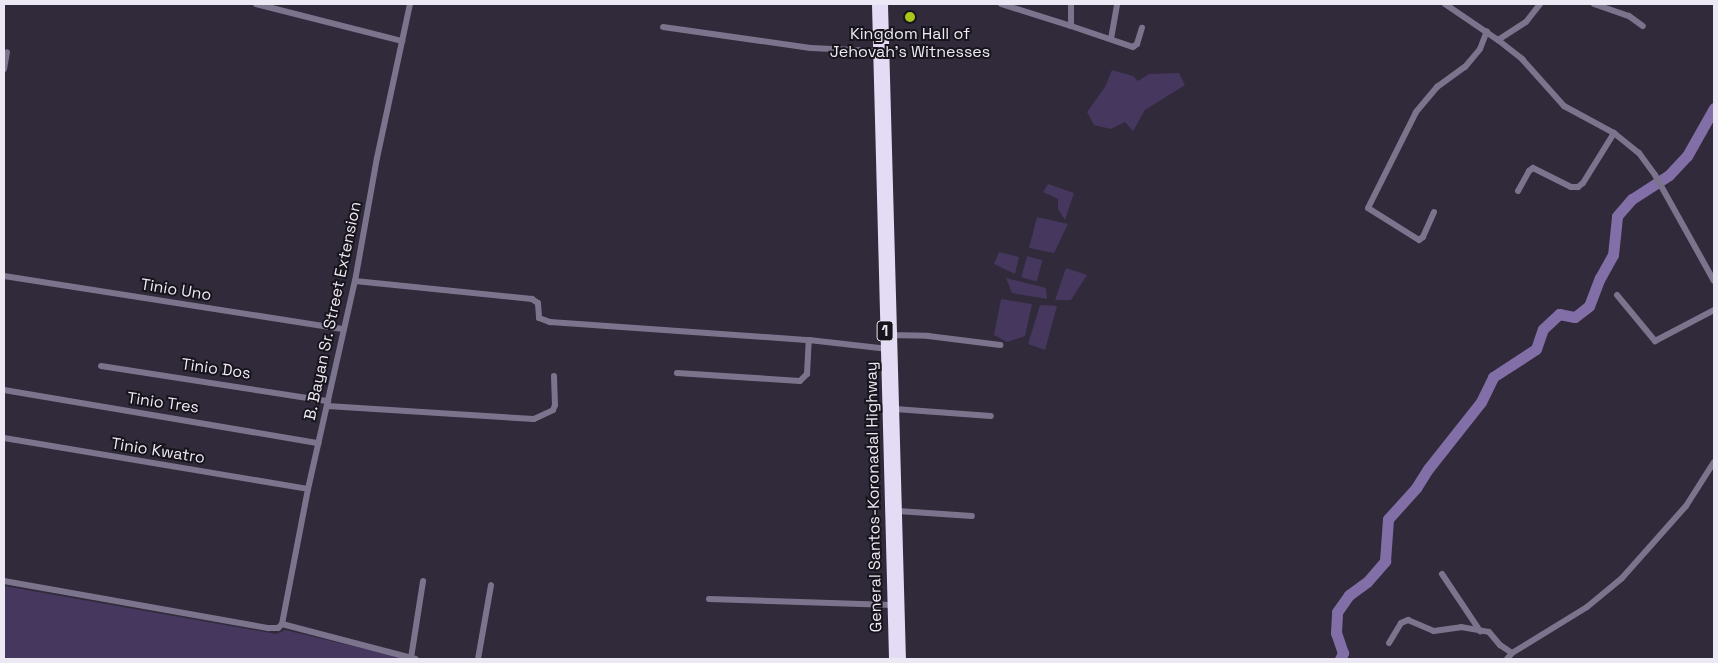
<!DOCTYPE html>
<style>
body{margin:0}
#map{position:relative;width:1718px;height:663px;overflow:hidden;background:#302a3b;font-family:"Space Grotesk",sans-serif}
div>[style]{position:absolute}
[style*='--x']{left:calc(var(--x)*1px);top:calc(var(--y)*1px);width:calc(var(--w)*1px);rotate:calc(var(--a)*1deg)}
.green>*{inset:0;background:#46375e;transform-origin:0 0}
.river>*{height:11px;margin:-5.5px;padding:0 5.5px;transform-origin:5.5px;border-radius:5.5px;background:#836fa7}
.minor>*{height:6px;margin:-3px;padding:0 3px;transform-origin:3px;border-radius:3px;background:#7c748d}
.highway>*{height:9px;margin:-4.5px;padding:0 4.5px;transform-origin:4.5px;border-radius:4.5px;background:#e4dcf5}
.dots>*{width:14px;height:14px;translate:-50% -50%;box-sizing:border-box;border:2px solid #17141c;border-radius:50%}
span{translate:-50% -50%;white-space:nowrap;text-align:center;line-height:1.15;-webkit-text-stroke:4px #17141c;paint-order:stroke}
.shield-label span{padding:1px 4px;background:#17141c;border:1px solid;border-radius:4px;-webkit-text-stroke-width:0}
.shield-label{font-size:15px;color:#ece9f4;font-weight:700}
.poi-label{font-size:16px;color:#ece9f4}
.street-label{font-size:16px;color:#ece9f4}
.frame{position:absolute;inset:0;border:5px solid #ece9f4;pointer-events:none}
</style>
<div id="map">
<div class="green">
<i style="clip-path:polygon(1112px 70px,1133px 76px,1138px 81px,1149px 74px,1179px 73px,1185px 85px,1145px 110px,1133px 131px,1125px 122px,1111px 129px,1094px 125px,1087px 112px,1105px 87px)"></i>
<i style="clip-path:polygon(1048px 184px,1074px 193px,1065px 220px,1058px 209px,1058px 199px,1043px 192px)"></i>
<i style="clip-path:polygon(1037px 217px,1068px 224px,1054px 253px,1029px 248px)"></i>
<i style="clip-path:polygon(999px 252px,1019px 257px,1015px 274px,994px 264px)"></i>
<i style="left:1027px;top:256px;width:16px;height:22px;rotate:15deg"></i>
<i style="clip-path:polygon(1066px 268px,1087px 275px,1071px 300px,1055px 300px)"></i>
<i style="clip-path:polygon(1006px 278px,1046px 288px,1047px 299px,1012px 293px)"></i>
<i style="clip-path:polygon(1001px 299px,1032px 304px,1025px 336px,1007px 342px,994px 335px)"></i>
<i style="clip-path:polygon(1040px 305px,1057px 306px,1045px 350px,1028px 344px)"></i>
<i style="clip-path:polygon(4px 586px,276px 634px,285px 630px,407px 659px,4px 659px)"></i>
</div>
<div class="river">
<i style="--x:1340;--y:659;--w:7;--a:-63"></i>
<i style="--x:1343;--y:653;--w:21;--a:-109"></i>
<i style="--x:1336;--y:633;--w:21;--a:-87"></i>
<i style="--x:1337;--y:612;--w:21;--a:-55"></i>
<i style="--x:1349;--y:595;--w:22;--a:-36"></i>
<i style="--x:1367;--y:582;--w:28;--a:-49"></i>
<i style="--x:1385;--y:561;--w:42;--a:-85.9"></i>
<i style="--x:1388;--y:519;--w:42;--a:-47.9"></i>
<i style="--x:1416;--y:488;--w:22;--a:-58"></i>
<i style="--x:1428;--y:469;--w:85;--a:-51.7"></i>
<i style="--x:1481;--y:402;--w:28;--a:-64"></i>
<i style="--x:1493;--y:377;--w:51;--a:-33.1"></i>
<i style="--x:1536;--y:349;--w:21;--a:-71"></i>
<i style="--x:1543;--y:329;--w:22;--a:-43"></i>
<i style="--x:1559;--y:314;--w:16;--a:11"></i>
<i style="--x:1575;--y:317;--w:18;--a:-38"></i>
<i style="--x:1589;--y:306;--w:30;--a:-69"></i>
<i style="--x:1600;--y:278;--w:26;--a:-61"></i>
<i style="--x:1613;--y:255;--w:39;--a:-84"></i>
<i style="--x:1617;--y:216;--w:23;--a:-49"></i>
<i style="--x:1632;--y:199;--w:44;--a:-33"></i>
<i style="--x:1669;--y:175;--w:26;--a:-47"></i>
<i style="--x:1687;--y:156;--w:55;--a:-60.6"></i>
</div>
<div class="minor">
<i style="--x:256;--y:4;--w:151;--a:14.2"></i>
<i style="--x:1001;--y:4;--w:73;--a:17.4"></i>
<i style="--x:1071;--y:4;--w:22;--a:90"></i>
<i style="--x:1071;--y:26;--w:65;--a:18.7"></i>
<i style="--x:1133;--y:47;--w:5;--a:-37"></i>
<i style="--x:1137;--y:44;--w:17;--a:-73"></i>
<i style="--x:1445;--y:4;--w:64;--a:34.2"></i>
<i style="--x:1498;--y:40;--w:31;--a:38"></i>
<i style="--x:1522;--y:59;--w:63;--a:48.2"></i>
<i style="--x:1564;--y:106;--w:57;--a:28.4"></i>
<i style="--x:1614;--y:133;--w:32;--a:39"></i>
<i style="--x:1639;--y:153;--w:27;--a:54"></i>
<i style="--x:1655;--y:175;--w:121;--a:60.9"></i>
<i style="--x:1594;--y:4;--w:37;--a:19"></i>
<i style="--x:1629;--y:16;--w:17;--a:36"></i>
<i style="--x:663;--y:27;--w:149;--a:8.1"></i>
<i style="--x:811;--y:48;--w:65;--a:2.6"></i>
<i style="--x:1111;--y:39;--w:36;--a:-80"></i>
<i style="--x:1498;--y:40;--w:33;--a:-33"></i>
<i style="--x:1526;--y:22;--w:23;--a:-52"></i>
<i style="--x:4;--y:69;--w:17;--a:-80"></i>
<i style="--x:1518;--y:191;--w:23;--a:-61"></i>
<i style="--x:1529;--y:171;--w:5;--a:-37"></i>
<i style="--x:1533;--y:168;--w:42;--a:26.6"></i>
<i style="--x:1571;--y:187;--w:7;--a:0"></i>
<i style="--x:1578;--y:187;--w:6;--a:-39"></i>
<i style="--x:1583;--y:183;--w:59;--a:-58.2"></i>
<i style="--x:1434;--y:212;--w:27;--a:114"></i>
<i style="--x:1423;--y:237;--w:5;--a:143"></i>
<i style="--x:1419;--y:240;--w:60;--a:-147.9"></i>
<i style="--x:1368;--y:208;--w:107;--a:-63.4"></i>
<i style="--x:1416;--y:112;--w:33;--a:-50"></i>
<i style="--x:1437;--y:87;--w:34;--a:-36"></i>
<i style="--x:1465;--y:67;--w:23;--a:-50"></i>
<i style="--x:1480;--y:49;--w:19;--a:-69"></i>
<i style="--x:4;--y:276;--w:344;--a:8.9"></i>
<i style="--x:355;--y:281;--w:178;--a:5.8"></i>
<i style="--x:532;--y:299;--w:7;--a:34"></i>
<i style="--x:538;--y:303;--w:15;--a:86"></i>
<i style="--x:539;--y:318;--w:12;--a:20"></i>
<i style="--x:550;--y:322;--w:260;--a:4"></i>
<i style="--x:809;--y:340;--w:80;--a:6.5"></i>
<i style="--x:1617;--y:295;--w:60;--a:50.4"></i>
<i style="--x:1655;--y:341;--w:67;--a:-27.7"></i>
<i style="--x:889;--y:335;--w:39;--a:1"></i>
<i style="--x:928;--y:336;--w:73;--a:7.1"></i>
<i style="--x:101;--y:366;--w:230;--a:8.8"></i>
<i style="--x:677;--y:373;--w:123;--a:3.7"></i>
<i style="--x:800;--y:381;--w:10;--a:-45"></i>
<i style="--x:807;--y:374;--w:34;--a:-87"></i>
<i style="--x:4;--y:390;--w:319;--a:9.6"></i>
<i style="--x:327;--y:406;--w:207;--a:3.6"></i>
<i style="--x:534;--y:419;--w:21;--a:-25"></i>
<i style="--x:553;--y:410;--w:5;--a:-68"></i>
<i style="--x:555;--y:405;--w:29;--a:-92"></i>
<i style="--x:895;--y:409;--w:96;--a:4.2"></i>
<i style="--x:4;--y:438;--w:308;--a:9.5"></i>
<i style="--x:898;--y:511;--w:74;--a:3.9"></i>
<i style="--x:1442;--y:574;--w:69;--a:56.3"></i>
<i style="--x:4;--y:581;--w:269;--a:10.1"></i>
<i style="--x:269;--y:628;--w:9;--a:0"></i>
<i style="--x:278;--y:628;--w:6;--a:-45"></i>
<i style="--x:709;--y:599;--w:183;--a:1.9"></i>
<i style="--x:282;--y:624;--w:137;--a:-79.1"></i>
<i style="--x:308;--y:489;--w:213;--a:-77.3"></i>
<i style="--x:355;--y:281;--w:125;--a:-79.9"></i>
<i style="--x:377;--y:158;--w:157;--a:-77.9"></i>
<i style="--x:282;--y:624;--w:138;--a:14.7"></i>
<i style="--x:1389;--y:643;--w:23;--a:-59"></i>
<i style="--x:1401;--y:623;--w:8;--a:-23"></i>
<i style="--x:1408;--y:620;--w:28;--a:23"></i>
<i style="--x:1434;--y:631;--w:27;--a:-8"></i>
<i style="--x:1461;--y:627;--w:28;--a:10"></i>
<i style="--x:1489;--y:632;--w:17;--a:50"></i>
<i style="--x:1500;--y:645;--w:14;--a:34"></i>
<i style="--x:411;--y:658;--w:78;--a:-81.1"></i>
<i style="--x:478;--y:659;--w:75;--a:-80"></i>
<i style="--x:1507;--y:659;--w:8;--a:-50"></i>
<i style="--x:1512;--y:653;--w:88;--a:-31.5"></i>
<i style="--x:1587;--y:607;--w:45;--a:-39.6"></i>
<i style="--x:1622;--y:578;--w:96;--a:-48.4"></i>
<i style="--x:1686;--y:506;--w:52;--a:-57.5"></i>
</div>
<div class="highway">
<i style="--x:876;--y:4;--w:655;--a:88.51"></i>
<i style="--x:883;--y:4;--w:655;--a:88.43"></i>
</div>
<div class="dots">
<i style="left:910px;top:17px;background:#a9c71a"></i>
</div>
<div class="shield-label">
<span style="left:885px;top:331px">1</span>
</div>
<div class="poi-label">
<span style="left:910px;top:43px">Kingdom Hall of<br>Jehovah's Witnesses</span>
</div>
<div class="street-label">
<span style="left:176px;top:290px;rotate:9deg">Tinio Uno</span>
<span style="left:333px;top:311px;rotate:-78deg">B. Bayan Sr. Street Extension</span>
<span style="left:216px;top:369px;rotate:8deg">Tinio Dos</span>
<span style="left:163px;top:403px;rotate:8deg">Tinio Tres</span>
<span style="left:158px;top:451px;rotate:9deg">Tinio Kwatro</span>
<span style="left:874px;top:497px;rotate:-91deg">General Santos-Koronadal Highway</span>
</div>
<div class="frame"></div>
</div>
